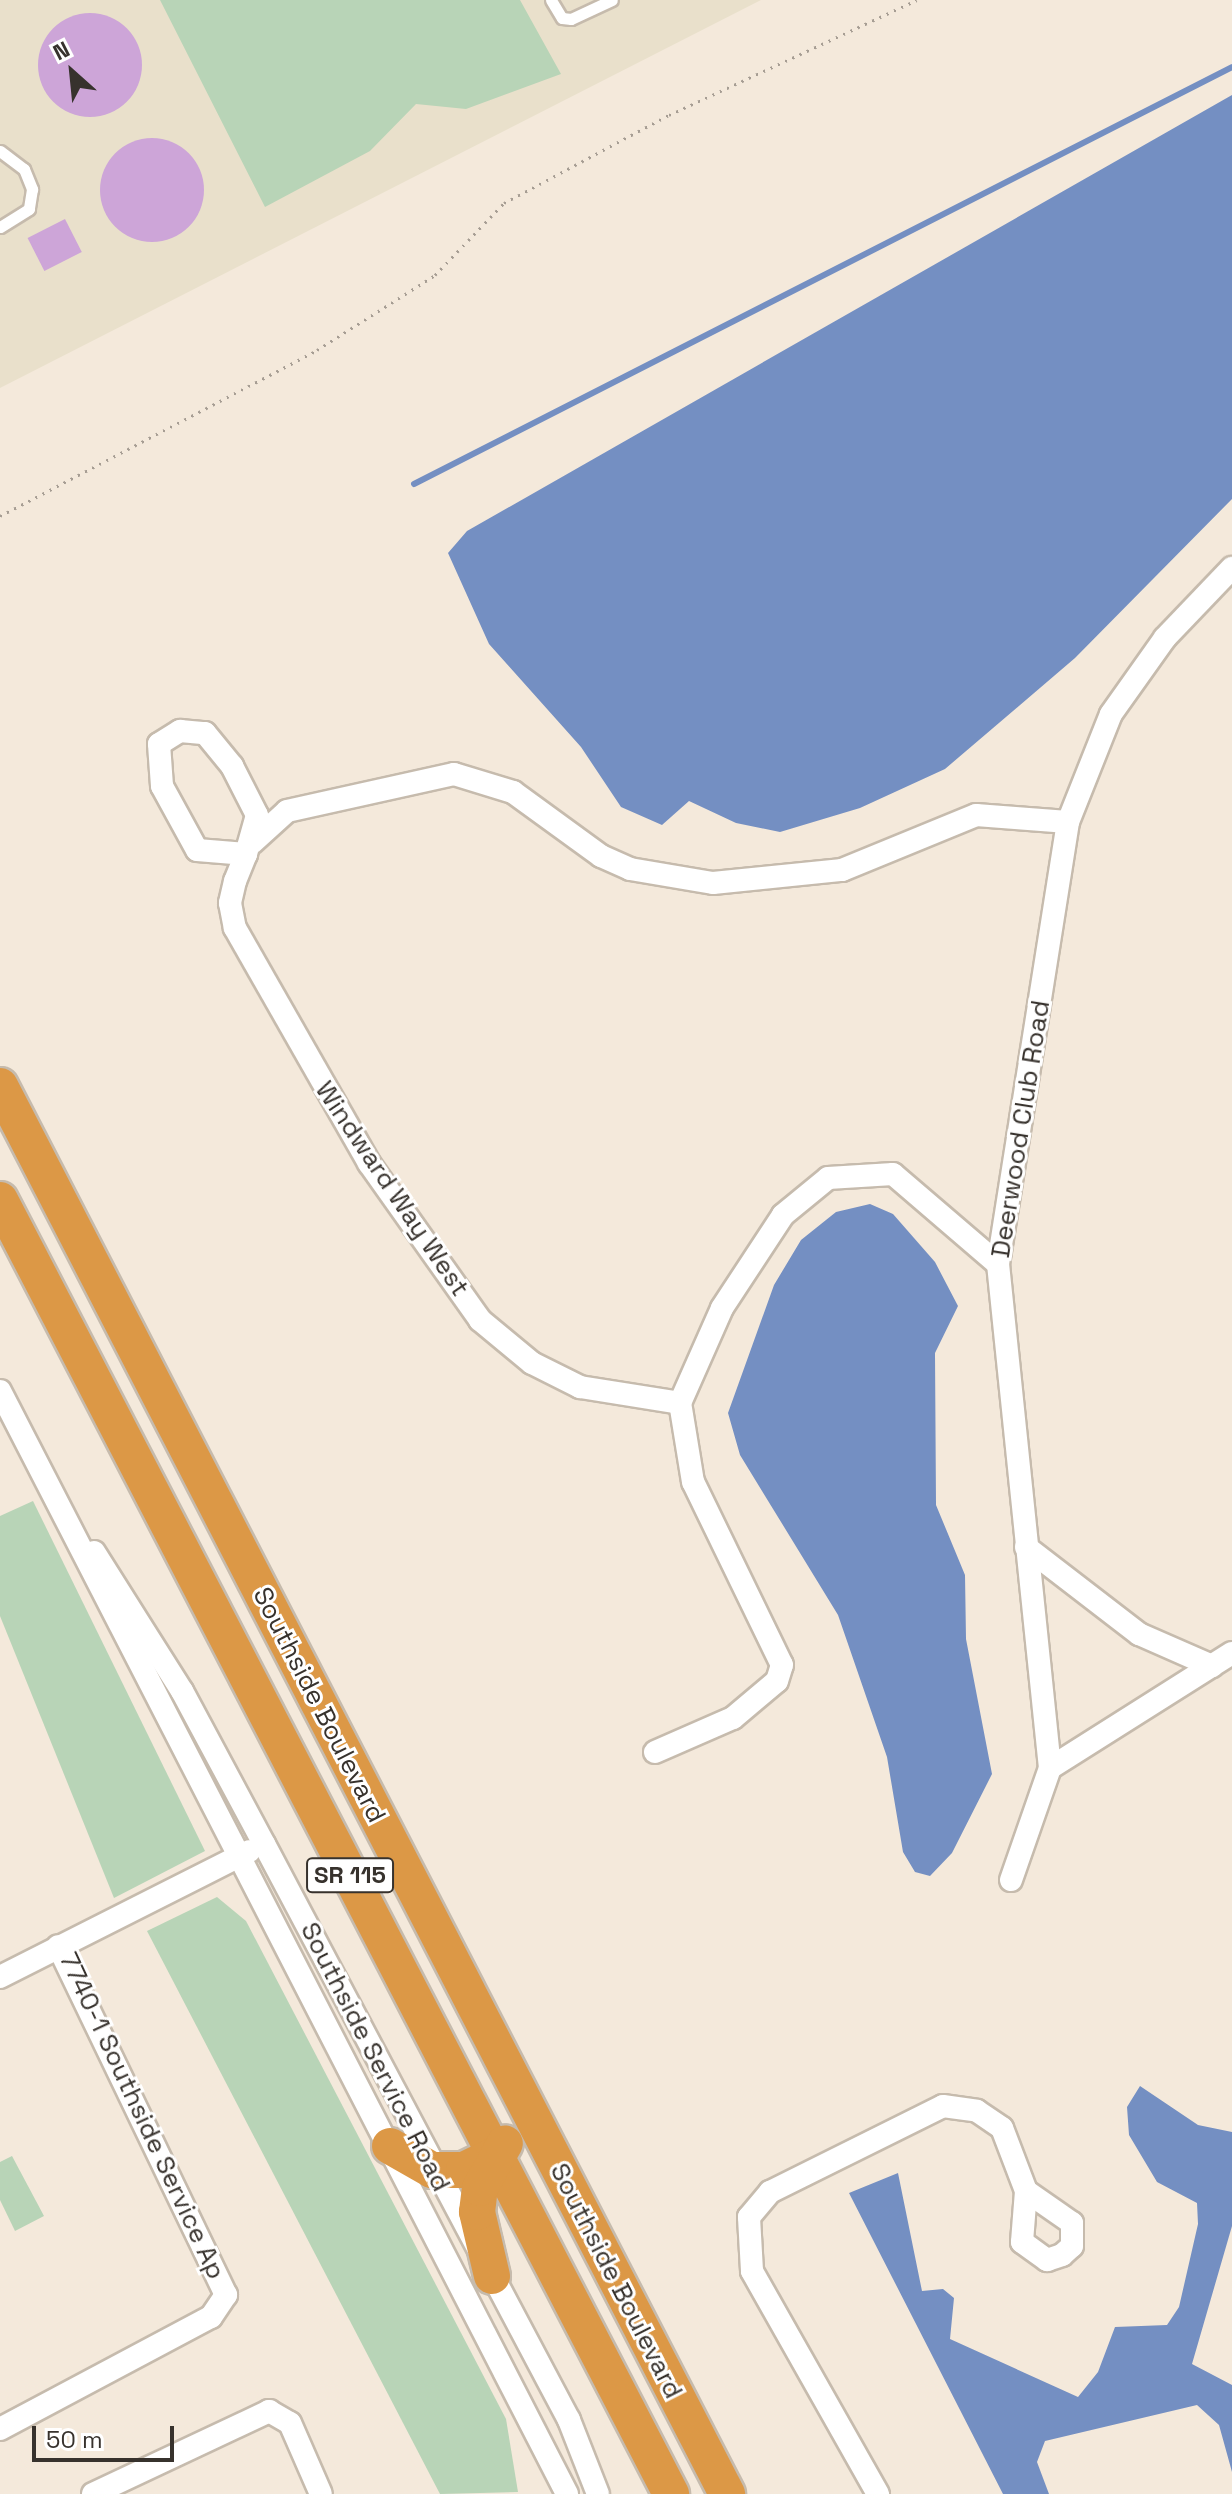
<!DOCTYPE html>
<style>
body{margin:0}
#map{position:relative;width:1232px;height:2494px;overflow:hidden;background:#f4e9db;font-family:"Space Grotesk",sans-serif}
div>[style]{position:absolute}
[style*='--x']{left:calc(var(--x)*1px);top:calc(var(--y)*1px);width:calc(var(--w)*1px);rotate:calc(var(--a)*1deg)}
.commercial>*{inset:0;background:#e9e0cb}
.green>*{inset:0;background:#b8d4b7}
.water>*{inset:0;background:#748fc2}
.stream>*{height:6px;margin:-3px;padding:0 3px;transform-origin:3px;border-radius:3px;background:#748fc2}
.building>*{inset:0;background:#cda5d8;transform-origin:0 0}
.round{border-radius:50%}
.path>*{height:3px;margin-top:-1.5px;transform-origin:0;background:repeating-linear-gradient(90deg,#a69d93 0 2px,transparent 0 8px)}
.roads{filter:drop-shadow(2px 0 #c6bbad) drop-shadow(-2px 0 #c6bbad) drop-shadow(0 2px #c6bbad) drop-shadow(0 -2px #c6bbad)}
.service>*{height:11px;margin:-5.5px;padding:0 5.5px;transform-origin:5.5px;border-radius:5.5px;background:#fff}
.minor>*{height:22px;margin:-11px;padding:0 11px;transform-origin:11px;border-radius:11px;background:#fff}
.trunk>*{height:36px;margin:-18px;padding:0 18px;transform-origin:18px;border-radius:18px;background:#dc9846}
span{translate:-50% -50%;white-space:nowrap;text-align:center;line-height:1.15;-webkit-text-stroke:6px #fff;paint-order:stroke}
.shield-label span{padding:2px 6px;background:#fff;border:2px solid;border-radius:6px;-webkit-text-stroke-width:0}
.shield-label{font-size:24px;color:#37322d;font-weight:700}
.street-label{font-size:26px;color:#37322d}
.north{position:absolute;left:32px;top:32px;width:80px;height:80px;-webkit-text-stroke:6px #fff;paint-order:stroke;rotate:333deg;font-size:22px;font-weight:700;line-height:32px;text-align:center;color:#37322d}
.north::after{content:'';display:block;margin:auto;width:28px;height:36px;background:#37322d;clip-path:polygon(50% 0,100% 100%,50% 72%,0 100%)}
.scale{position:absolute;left:32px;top:2426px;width:142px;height:36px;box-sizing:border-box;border:4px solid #37322d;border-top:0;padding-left:10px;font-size:24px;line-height:28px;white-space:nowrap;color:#37322d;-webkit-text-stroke:6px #fff;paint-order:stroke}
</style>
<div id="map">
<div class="commercial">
<i style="clip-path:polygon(0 0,761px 0,0 388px)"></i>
</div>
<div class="green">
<i style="clip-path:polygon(160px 0,520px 0,561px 74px,466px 109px,416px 104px,370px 151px,265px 207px)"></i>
<i style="clip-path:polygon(33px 1501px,205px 1851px,114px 1898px,0 1616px,0 1516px)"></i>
<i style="clip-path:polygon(217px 1897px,246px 1921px,506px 2419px,518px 2492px,440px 2494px,147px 1931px)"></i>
<i style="clip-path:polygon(12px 2156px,44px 2216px,15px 2231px,0 2200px,0 2162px)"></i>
</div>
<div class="water">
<i style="clip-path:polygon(1232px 95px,1232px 499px,1075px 658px,945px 769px,860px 808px,780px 832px,736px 823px,689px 801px,662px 825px,621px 807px,581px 747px,489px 644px,448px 553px,467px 531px)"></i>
<i style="clip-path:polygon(870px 1204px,893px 1214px,935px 1262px,958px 1306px,935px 1353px,936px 1505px,965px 1575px,966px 1639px,992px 1774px,952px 1853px,930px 1876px,915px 1872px,903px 1852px,887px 1757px,838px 1615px,740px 1455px,728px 1413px,774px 1285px,801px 1240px,836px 1212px)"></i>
<i style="clip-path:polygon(1140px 2086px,1198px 2125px,1232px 2132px,1232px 2226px,1192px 2364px,1232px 2385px,1232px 2472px,1219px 2425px,1197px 2405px,1045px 2441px,1037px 2462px,1049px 2494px,1003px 2494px,849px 2193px,898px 2173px,922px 2291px,943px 2289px,954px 2298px,950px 2339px,1078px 2397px,1098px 2372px,1115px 2327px,1167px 2325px,1179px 2307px,1198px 2224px,1197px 2203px,1157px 2182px,1129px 2135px,1127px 2107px)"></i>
</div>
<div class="stream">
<i style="--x:414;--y:484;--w:918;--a:-27.01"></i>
</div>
<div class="building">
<i class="round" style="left:38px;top:13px;width:104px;height:104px"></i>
<i class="round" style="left:100px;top:138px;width:104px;height:104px"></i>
<i style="left:65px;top:219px;width:37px;height:42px;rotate:63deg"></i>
</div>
<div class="path">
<i style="--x:0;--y:516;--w:358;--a:-27.6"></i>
<i style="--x:317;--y:350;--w:140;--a:-32.4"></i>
<i style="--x:435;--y:275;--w:100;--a:-46.2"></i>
<i style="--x:504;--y:203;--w:187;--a:-28.1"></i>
<i style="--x:669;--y:115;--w:273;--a:-24.9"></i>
</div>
<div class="roads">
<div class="service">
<i style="--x:551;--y:0;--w:21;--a:59"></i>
<i style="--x:562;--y:18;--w:9;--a:6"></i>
<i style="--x:571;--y:19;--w:45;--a:-24.9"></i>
<i style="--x:0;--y:151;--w:30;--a:37"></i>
<i style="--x:24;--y:169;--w:22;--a:68"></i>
<i style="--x:32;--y:189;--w:20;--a:99"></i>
<i style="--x:29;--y:209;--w:34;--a:148"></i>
</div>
<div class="minor">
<i style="--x:252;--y:843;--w:47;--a:-42.4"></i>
<i style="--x:287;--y:811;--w:171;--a:-12.5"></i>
<i style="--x:454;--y:774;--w:62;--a:17"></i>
<i style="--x:513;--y:792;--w:109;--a:36"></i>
<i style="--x:601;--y:856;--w:32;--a:24"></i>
<i style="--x:630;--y:869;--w:84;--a:9.6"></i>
<i style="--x:713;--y:883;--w:130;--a:-5.8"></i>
<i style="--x:842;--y:870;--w:145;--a:-22.3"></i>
<i style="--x:976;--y:815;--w:92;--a:4.4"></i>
<i style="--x:246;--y:854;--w:49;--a:-175.3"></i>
<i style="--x:197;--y:850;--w:73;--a:-118.7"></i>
<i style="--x:162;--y:786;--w:42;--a:-94.1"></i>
<i style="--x:159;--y:744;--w:25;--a:-32"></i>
<i style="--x:180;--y:731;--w:25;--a:5"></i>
<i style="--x:205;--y:733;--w:43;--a:50.7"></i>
<i style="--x:232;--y:766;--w:55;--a:63"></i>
<i style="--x:257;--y:815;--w:41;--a:105.8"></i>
<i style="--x:246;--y:854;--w:29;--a:112"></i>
<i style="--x:235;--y:881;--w:23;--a:103"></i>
<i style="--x:230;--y:903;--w:25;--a:79"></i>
<i style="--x:235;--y:928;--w:271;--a:60.3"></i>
<i style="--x:369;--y:1163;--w:192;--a:54.7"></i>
<i style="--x:480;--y:1320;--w:67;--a:39.6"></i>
<i style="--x:532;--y:1363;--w:54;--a:26.6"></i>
<i style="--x:580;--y:1387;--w:101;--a:9.1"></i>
<i style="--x:0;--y:1391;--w:1240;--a:62.79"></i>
<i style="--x:1026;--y:1547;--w:143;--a:37.6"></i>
<i style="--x:1139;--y:1634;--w:80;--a:23.7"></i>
<i style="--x:94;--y:1552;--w:165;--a:57.7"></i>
<i style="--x:182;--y:1691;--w:174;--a:61.8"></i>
<i style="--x:264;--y:1844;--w:652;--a:62.1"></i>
<i style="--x:569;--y:2420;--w:79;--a:68.6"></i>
<i style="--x:655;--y:1752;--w:85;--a:-23.6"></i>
<i style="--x:733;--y:1718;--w:57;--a:-40.1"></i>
<i style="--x:777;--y:1681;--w:17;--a:-73"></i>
<i style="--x:782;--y:1665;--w:203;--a:-115.9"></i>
<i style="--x:693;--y:1482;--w:80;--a:-99.3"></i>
<i style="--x:680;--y:1403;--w:104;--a:-66.1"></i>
<i style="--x:722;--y:1308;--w:111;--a:-56.7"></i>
<i style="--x:783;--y:1215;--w:58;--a:-39.4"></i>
<i style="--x:828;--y:1178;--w:65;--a:-3.5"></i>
<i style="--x:893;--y:1174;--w:138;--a:40.6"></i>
<i style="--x:1050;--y:1768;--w:215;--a:-32.3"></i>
<i style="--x:1011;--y:1880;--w:119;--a:-70.8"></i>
<i style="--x:1050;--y:1768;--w:507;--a:-95.89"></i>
<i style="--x:998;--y:1264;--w:448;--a:-81"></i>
<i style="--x:1068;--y:822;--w:116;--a:-68.3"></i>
<i style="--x:1111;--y:714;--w:93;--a:-54.6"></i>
<i style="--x:1165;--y:638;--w:97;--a:-46.3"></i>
<i style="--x:0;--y:1977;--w:279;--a:-26.8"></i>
<i style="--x:0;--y:2429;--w:239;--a:-28"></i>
<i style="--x:211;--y:2317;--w:27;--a:-56"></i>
<i style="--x:226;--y:2295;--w:387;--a:-115.7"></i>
<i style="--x:93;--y:2494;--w:195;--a:-25.2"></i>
<i style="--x:269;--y:2411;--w:24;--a:30"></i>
<i style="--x:290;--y:2423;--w:77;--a:66.4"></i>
<i style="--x:878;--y:2494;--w:256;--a:-119.5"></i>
<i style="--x:752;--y:2271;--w:54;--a:-93.2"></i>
<i style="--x:749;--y:2217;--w:33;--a:-50"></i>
<i style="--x:770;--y:2192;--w:193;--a:-26.4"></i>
<i style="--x:943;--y:2106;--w:34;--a:8"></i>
<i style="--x:977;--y:2111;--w:30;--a:34"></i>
<i style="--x:1002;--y:2128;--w:67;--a:69.1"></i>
<i style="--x:1026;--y:2191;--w:51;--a:94.5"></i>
<i style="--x:1022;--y:2242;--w:31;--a:36"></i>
<i style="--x:1047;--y:2260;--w:16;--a:-18"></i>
<i style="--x:1062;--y:2255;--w:13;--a:-42"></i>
<i style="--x:1072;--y:2246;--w:23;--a:-90"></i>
<i style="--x:1072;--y:2223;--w:56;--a:-145.2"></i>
</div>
<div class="trunk">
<i style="--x:0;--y:1086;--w:1585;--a:62.69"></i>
<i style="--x:0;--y:1200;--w:1458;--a:62.59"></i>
<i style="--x:390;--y:2146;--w:48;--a:29.7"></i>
<i style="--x:432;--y:2170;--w:32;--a:0"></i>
<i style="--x:464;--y:2170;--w:34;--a:-26"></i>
<i style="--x:492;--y:2276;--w:66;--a:-103.2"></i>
<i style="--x:477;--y:2212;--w:24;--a:-83"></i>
<i style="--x:480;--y:2188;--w:51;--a:-60.9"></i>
</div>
</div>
<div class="shield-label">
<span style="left:350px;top:1875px">SR 115</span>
</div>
<div class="street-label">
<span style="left:1021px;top:1129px;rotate:-81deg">Deerwood Club Road</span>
<span style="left:392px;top:1189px;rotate:56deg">Windward Way West</span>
<span style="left:319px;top:1705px;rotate:63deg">Southside Boulevard</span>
<span style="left:375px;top:2057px;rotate:63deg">Southside Service Road</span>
<span style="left:142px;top:2116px;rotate:65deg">7740-1 Southside Service Ap</span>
<span style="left:616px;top:2281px;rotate:63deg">Southside Boulevard</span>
</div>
<div class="north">N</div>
<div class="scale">50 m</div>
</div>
